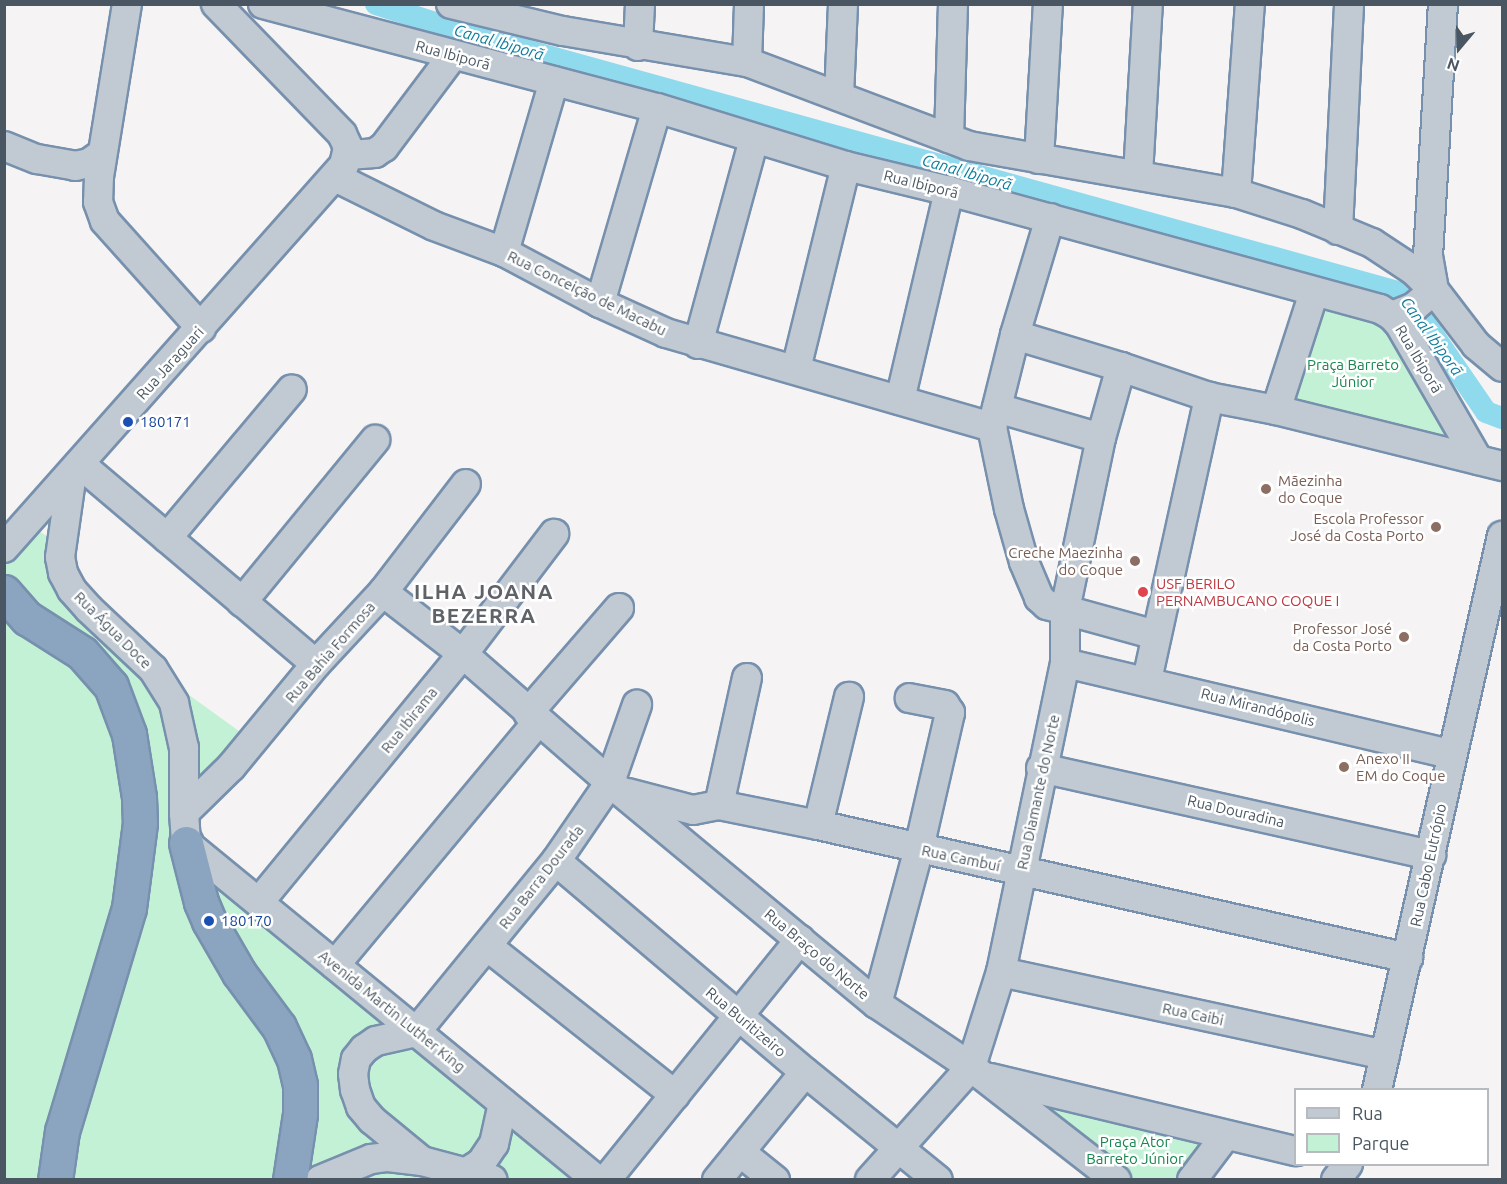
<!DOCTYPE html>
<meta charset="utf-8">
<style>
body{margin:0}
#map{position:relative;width:1507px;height:1184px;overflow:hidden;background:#f5f3f3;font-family:Ubuntu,sans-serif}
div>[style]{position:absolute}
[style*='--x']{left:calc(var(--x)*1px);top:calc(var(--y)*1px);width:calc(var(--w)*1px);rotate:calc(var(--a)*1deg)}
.green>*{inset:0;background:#c3f1d5}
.canal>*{height:22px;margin:-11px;padding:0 11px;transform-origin:11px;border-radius:11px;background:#90daee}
.roads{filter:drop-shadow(2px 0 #7690ad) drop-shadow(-2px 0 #7690ad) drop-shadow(0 2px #7690ad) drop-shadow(0 -2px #7690ad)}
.minor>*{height:28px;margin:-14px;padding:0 14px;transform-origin:14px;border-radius:14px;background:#c1cad2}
.highway>*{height:33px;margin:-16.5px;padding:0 16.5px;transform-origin:16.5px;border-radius:16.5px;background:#8ba5c1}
.dots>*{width:16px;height:16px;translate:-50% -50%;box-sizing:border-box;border:3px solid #fff;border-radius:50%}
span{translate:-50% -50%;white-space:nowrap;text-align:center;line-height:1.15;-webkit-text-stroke:5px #fff;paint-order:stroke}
.street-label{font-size:15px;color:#4a5661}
.park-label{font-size:15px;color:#17864f}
.transit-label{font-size:15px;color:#164399}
.left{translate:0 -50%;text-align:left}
.education-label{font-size:15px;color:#785e54}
.right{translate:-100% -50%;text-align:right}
.health-label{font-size:15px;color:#be3a42}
.water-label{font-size:16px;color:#0c7c9b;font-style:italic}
.district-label{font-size:21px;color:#5f6368;font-weight:700;letter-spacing:1.5px}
.frame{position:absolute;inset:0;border:6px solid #4a5661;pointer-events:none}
.legend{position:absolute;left:1294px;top:1088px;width:195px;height:78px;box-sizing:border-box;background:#fff;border:2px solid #b7bbc0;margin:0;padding:8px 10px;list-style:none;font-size:18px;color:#4a5661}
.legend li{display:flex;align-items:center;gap:12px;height:30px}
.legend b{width:30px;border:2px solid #b7bbc0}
.north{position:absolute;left:1429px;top:18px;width:60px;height:60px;-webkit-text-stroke:4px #fff;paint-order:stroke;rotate:199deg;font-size:16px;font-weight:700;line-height:24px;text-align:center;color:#4a5661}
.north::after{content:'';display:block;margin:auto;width:21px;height:27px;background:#4a5661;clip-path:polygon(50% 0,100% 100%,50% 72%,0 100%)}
</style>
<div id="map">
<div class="green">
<i style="clip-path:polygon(1319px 285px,1385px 313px,1467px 457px,1282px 414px)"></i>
<i style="clip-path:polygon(evenodd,25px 523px,57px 542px,63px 573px,153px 669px,250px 739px,184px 824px,597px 1179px,47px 1179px,135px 844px,42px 1179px,5px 1180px,4px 534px,25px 523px,29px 629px,115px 692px,25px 632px,10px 631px,29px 629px)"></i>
<i style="clip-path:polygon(1025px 1092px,1206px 1142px,1176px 1179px,1123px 1179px)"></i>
</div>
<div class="canal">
<i style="--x:376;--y:4;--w:111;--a:17.8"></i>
<i style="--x:482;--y:38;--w:958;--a:15.5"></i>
<i style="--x:1405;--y:294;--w:143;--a:55.5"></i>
<i style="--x:1486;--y:412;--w:17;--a:21"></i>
</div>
<div class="roads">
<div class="minor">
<i style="--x:127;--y:4;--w:174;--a:99.2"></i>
<i style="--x:99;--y:176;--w:26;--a:92"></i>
<i style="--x:98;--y:202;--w:20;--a:70"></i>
<i style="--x:105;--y:221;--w:144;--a:48.1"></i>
<i style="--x:263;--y:4;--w:407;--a:14.8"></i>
<i style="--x:657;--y:108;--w:198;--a:17.1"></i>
<i style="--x:846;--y:166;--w:106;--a:13.6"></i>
<i style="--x:949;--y:191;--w:447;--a:15.3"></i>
<i style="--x:1380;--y:309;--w:14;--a:30"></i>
<i style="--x:1392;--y:316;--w:12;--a:48"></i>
<i style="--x:1400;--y:325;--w:156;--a:60"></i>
<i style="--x:451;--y:4;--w:115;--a:13.6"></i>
<i style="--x:563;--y:31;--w:187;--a:9.6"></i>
<i style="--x:747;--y:62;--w:237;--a:20.7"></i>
<i style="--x:969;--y:146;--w:271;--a:10"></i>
<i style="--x:1236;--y:193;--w:69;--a:17.7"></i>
<i style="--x:1302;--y:214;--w:76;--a:22.5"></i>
<i style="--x:1372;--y:243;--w:49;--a:33.4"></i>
<i style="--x:1413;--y:270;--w:29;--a:44"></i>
<i style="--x:1434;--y:290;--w:69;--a:52.6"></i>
<i style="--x:1476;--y:345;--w:34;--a:40"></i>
<i style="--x:638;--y:46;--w:42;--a:-87.3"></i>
<i style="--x:747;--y:62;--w:58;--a:-88"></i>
<i style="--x:839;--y:96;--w:92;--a:-87.5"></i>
<i style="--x:949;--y:138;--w:134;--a:-88.3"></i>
<i style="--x:4;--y:146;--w:35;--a:22"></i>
<i style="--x:37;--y:159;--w:39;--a:10"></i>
<i style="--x:75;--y:166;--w:14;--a:-12"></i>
<i style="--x:89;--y:163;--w:16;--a:-35"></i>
<i style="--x:348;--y:155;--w:27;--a:-4"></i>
<i style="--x:375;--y:153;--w:11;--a:-34"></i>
<i style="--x:384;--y:147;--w:115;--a:-53.1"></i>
<i style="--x:1039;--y:159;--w:155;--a:-86.7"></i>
<i style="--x:1138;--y:175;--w:171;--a:-86.7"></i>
<i style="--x:335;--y:177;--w:110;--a:26.3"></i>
<i style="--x:434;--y:226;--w:75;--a:20.4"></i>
<i style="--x:504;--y:252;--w:109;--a:28"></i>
<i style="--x:600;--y:303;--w:72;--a:24.4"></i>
<i style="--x:666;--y:333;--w:339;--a:16.1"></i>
<i style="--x:1236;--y:193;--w:190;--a:-85.8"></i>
<i style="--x:1050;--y:218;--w:122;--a:106.7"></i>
<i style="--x:1015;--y:335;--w:95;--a:104"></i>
<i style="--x:992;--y:427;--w:84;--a:78.3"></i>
<i style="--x:1009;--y:509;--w:55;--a:74.2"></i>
<i style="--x:1024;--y:562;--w:39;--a:67"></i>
<i style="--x:1039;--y:598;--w:11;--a:41"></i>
<i style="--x:1047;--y:605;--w:113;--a:15.4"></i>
<i style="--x:1338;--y:230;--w:226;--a:-87.2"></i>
<i style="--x:504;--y:252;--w:178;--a:-73.7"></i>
<i style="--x:600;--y:303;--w:203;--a:-73.7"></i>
<i style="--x:1392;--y:316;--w:24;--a:-22"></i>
<i style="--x:1414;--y:307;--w:26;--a:-40"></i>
<i style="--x:1434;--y:290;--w:35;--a:-100"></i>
<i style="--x:1428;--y:256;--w:252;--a:-86.6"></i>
<i style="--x:1015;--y:335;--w:111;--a:16.8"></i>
<i style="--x:1121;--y:367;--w:93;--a:18.8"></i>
<i style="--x:1209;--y:397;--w:68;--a:11"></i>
<i style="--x:1276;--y:410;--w:233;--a:13.9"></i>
<i style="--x:698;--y:344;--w:213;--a:-74.7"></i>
<i style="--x:796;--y:369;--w:209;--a:-76.2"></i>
<i style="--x:900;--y:400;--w:215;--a:-76.8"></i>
<i style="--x:997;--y:408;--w:108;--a:16.1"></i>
<i style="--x:1276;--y:410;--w:124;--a:-72.1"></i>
<i style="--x:80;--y:464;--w:309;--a:40.3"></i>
<i style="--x:72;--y:473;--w:85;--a:98.1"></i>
<i style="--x:60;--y:557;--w:16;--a:79"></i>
<i style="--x:63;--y:573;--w:19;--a:62"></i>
<i style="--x:72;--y:590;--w:25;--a:48"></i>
<i style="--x:89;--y:609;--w:88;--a:43.2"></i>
<i style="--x:153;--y:669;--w:40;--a:58"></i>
<i style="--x:174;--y:703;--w:46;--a:77.5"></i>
<i style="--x:184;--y:748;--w:65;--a:90"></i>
<i style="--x:184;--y:813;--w:30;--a:86"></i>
<i style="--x:186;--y:843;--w:531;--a:39.35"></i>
<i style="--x:167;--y:538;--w:194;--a:-50"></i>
<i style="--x:4;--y:548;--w:512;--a:-48.4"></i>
<i style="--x:344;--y:165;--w:18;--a:-77"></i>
<i style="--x:348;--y:147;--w:14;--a:-115"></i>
<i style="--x:342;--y:134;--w:181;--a:-134.1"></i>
<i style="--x:383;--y:592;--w:101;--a:37.8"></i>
<i style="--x:463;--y:654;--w:208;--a:41.1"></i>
<i style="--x:620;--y:791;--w:334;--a:39.7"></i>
<i style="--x:877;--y:1004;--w:113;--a:33.8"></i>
<i style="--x:971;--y:1067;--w:184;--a:37.9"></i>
<i style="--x:242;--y:602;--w:210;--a:-50.6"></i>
<i style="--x:1065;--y:663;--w:397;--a:13.3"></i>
<i style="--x:1147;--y:680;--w:290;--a:-77.6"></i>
<i style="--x:528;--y:713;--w:139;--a:-49.1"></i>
<i style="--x:1041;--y:768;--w:400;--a:12.6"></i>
<i style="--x:628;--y:793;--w:67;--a:14.7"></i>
<i style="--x:693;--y:810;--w:26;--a:-11"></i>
<i style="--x:719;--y:805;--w:101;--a:11.4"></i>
<i style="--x:818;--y:825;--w:605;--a:12.7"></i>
<i style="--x:719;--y:805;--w:130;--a:-77.6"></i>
<i style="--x:184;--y:813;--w:66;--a:-44.4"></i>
<i style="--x:231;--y:767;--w:134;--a:-50.5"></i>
<i style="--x:316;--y:664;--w:98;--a:-47.1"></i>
<i style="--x:383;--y:592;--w:136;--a:-52.5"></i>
<i style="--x:818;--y:825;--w:132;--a:-76.4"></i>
<i style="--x:556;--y:861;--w:326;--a:40.3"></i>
<i style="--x:805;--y:1072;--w:171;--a:39.1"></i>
<i style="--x:259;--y:902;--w:321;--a:-50.6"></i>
<i style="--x:463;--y:654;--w:151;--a:-52.8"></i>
<i style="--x:487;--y:946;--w:240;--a:38.4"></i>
<i style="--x:335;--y:965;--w:317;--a:-50.2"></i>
<i style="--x:1001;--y:972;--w:393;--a:12.2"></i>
<i style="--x:877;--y:1004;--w:162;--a:-74.9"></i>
<i style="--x:919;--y:848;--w:139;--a:-77.1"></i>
<i style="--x:950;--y:713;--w:9;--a:-122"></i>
<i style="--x:945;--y:705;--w:36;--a:-169"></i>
<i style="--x:991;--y:1078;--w:314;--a:13.5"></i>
<i style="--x:1377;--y:1090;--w:568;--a:-77.29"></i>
<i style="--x:740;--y:1152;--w:45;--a:38.7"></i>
<i style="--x:422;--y:1161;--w:65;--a:-140.6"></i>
<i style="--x:372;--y:1120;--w:17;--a:-130"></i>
<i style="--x:361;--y:1107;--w:18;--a:-109"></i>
<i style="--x:355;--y:1090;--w:16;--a:-97"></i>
<i style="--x:353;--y:1074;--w:15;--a:-79"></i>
<i style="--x:356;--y:1059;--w:13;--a:-51"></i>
<i style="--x:364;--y:1049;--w:14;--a:-34"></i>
<i style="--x:376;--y:1041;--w:41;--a:-12.7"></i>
<i style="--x:416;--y:1032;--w:221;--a:-50.7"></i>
<i style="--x:556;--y:861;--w:96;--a:-55.6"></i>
<i style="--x:610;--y:782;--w:82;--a:-70.7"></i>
<i style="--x:467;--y:1172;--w:17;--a:-33"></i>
<i style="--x:481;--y:1163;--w:23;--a:-56"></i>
<i style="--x:494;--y:1144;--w:42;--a:-77.6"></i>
<i style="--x:320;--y:1180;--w:55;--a:-22.4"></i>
<i style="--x:371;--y:1159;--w:17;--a:-7"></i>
<i style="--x:388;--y:1157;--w:34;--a:7"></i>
<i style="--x:422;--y:1161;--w:73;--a:15"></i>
<i style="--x:606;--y:1180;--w:309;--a:-51.1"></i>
<i style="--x:717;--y:1180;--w:139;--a:-50.8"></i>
<i style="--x:870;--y:1180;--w:152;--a:-48.2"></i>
<i style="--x:971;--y:1067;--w:100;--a:-72.5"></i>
<i style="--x:1001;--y:972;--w:316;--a:-78.3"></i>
<i style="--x:1065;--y:663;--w:53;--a:-90"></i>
<i style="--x:1065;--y:610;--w:176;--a:-78.2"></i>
<i style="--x:1101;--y:438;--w:74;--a:-74.3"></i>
<i style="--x:1192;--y:1180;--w:56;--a:-52.9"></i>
<i style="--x:1336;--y:1180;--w:20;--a:-53"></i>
</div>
<div class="highway">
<i style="--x:4;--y:592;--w:35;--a:49"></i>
<i style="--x:27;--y:618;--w:65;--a:32.5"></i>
<i style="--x:82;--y:653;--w:44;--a:48.7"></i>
<i style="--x:111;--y:686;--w:51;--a:69.4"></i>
<i style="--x:129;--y:734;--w:64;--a:81"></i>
<i style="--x:139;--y:797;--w:26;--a:88"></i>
<i style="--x:140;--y:823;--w:86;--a:97.4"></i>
<i style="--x:129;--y:908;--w:233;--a:106.7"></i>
<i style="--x:62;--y:1131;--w:49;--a:98.1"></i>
<i style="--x:186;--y:843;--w:61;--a:75.7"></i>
<i style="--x:201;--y:902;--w:21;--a:67"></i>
<i style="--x:209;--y:921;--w:60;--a:60"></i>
<i style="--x:239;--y:973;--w:67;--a:53.5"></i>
<i style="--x:279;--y:1027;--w:35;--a:65"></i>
<i style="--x:294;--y:1059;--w:27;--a:77"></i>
<i style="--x:300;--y:1085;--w:29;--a:90"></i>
<i style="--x:300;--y:1114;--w:67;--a:98.6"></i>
</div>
</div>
<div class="dots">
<i style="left:128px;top:422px;background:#1a4fb4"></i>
<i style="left:1266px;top:489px;background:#8d6e63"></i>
<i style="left:1436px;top:527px;background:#8d6e63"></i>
<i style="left:1135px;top:561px;background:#8d6e63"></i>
<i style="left:1143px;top:592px;background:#e0444e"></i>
<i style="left:1404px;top:637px;background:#8d6e63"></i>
<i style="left:1344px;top:767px;background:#8d6e63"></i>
<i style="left:209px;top:921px;background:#1a4fb4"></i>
</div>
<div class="street-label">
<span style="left:453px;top:55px;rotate:15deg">Rua Ibiporã</span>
<span style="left:921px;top:184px;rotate:14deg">Rua Ibiporã</span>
<span style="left:587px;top:293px;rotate:26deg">Rua Conceição de Macabu</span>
<span style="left:1419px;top:359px;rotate:59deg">Rua Ibiporã</span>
<span style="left:170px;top:363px;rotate:-48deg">Rua Jaraguari</span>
<span style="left:113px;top:630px;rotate:45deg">Rua Água Doce</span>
<span style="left:330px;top:652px;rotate:-49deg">Rua Bahia Formosa</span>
<span style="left:1258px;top:707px;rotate:14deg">Rua Mirandópolis</span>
<span style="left:409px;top:720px;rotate:-51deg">Rua Ibirama</span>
<span style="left:1038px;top:792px;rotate:-78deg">Rua Diamante do Norte</span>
<span style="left:1236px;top:811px;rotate:13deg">Rua Douradina</span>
<span style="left:961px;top:858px;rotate:12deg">Rua Cambuí</span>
<span style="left:1428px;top:865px;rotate:-78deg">Rua Cabo Eutrópio</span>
<span style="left:541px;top:877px;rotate:-52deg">Rua Barra Dourada</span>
<span style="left:817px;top:954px;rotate:40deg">Rua Braço do Norte</span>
<span style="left:392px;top:1011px;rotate:39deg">Avenida Martin Luther King</span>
<span style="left:1193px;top:1014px;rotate:12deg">Rua Caibi</span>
<span style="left:746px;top:1022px;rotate:40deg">Rua Buritizeiro</span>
</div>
<div class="park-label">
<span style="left:1353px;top:373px">Praça Barreto<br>Júnior</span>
<span style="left:1135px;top:1150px">Praça Ator<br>Barreto Júnior</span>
</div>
<div class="transit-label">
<span class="left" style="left:140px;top:422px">180171</span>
<span class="left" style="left:221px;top:921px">180170</span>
</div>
<div class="education-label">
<span class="left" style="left:1278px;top:489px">Mãezinha<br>do Coque</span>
<span class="right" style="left:1424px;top:527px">Escola Professor<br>José da Costa Porto</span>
<span class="right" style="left:1123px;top:561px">Creche Maezinha<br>do Coque</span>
<span class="right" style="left:1392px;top:637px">Professor José<br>da Costa Porto</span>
<span class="left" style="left:1356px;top:767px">Anexo II<br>EM do Coque</span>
</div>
<div class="health-label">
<span class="left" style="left:1156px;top:592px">USF BERILO<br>PERNAMBUCANO COQUE I</span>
</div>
<div class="water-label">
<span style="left:499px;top:42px;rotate:16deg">Canal Ibiporã</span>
<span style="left:967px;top:172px;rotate:16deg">Canal Ibiporã</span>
<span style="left:1432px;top:336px;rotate:54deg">Canal Ibiporã</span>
</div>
<div class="district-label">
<span style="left:484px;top:603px">ILHA JOANA<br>BEZERRA</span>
</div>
<div class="frame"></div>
<ul class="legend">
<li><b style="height:8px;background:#c1cad2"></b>Rua</li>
<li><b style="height:16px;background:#c3f1d5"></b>Parque</li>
</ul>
<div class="north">N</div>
</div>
